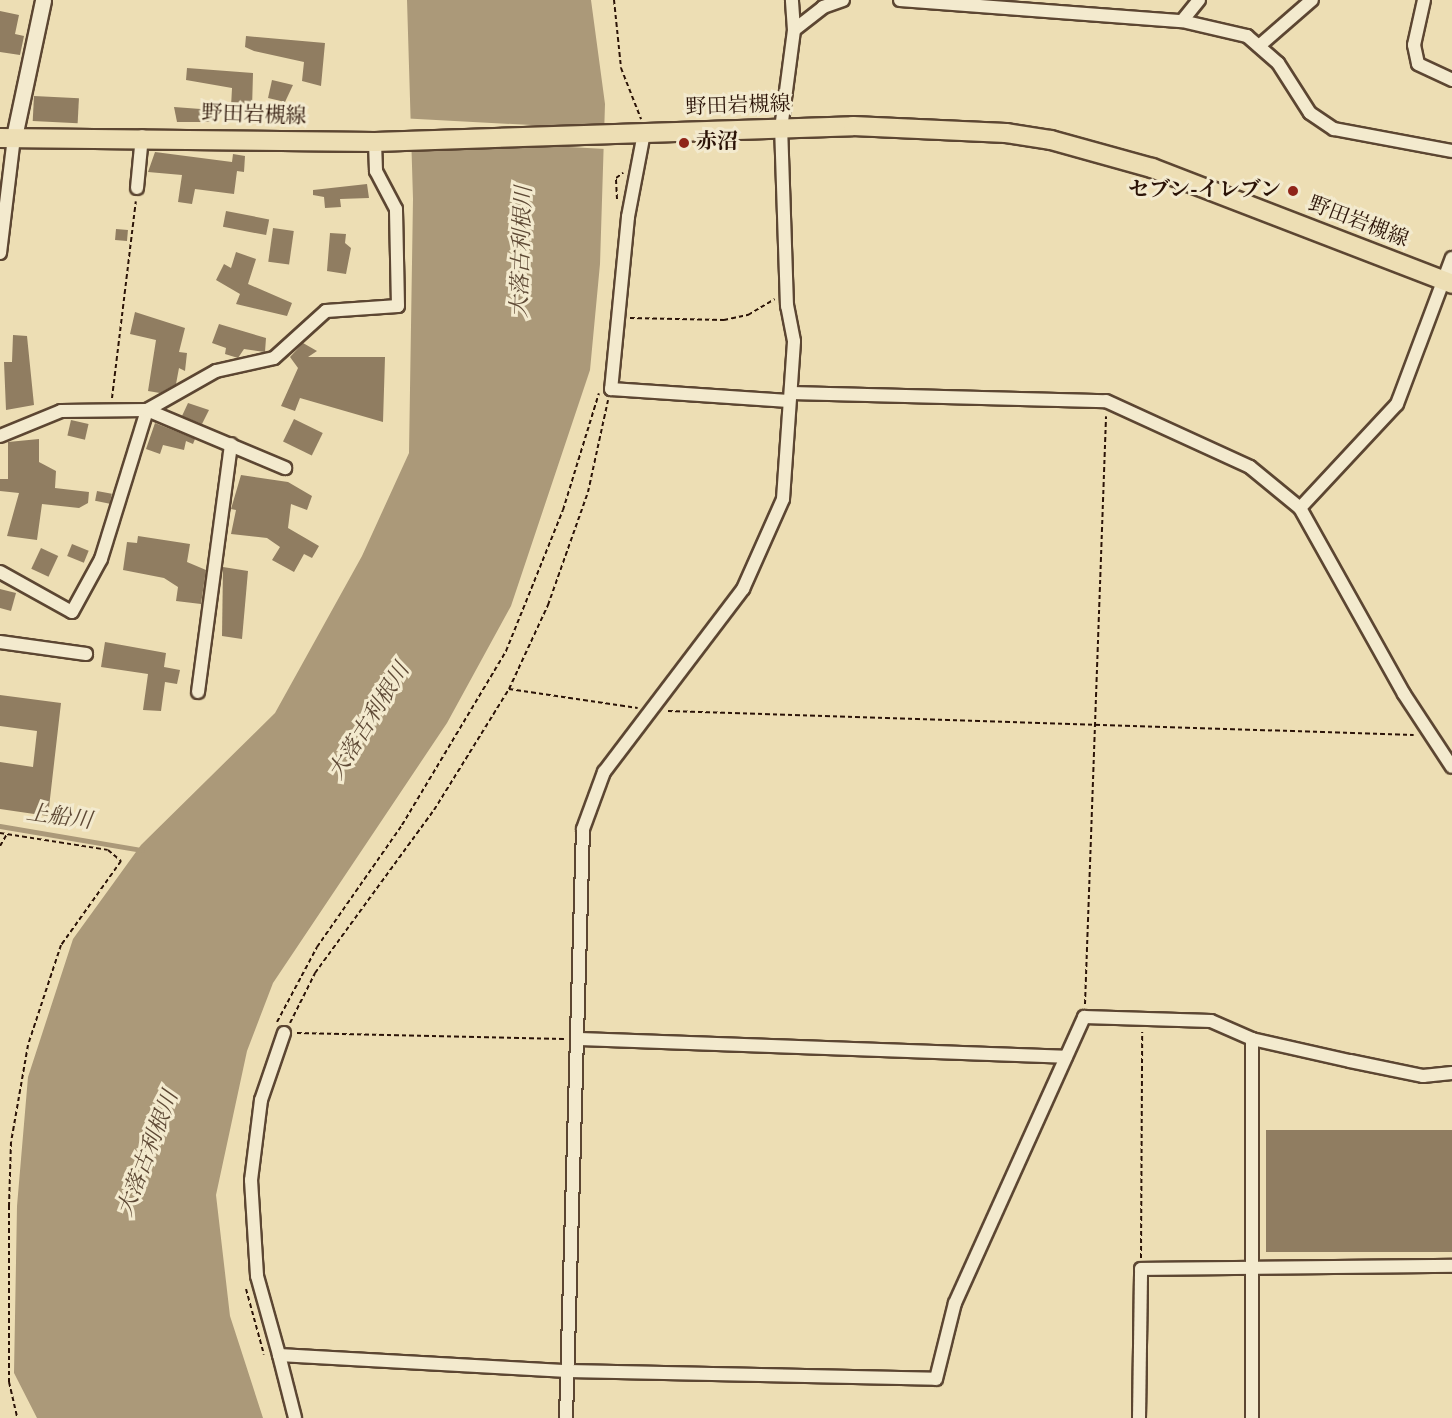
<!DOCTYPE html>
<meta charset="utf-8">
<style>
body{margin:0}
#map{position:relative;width:1452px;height:1418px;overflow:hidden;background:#eddeb4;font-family:"Old Standard TT","Noto Serif JP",serif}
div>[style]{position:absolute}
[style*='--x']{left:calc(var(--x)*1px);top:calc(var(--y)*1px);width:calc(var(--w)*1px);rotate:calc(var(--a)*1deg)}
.water>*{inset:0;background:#ab9979}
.pier>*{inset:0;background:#eddeb4;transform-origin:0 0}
.stream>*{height:4.5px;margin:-2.25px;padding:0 2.25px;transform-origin:2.25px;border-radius:2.25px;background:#ab9979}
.building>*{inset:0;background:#907d61;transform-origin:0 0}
.path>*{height:2px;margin-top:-1px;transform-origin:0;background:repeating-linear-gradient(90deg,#2b1307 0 4.5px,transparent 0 7.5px)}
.roads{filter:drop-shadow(2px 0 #5c4632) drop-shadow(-2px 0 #5c4632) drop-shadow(0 2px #5c4632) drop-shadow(0 -2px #5c4632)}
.minor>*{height:12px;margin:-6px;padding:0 6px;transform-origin:6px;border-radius:6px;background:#f3eace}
.tertiary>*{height:15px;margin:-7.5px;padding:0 7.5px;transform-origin:7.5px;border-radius:7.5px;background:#f3eace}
.primary>*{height:18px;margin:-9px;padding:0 9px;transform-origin:9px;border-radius:9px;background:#eddeb4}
.dots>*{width:16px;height:16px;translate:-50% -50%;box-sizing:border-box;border:3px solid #f3eace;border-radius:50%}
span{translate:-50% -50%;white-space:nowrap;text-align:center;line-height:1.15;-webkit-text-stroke:6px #f3eace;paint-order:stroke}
.street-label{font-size:21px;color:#2b1307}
.poi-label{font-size:21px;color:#2b1307;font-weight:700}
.left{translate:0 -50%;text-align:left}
.right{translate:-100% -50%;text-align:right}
.water-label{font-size:22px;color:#5e4935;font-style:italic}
</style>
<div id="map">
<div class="water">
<i style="clip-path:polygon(407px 0,591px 0,605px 104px,600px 264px,590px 370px,511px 606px,447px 723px,273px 983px,247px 1051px,216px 1195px,230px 1316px,263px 1418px,37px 1418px,14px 1373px,17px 1206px,28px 1077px,73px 939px,141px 845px,275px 713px,362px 556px,409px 453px,413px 199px)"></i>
</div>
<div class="pier">
<i style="left:607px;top:129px;width:20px;height:199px;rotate:93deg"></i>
</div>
<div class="stream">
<i style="--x:0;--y:826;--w:144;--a:9.6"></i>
</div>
<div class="building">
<i style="clip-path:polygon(0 11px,19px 15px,15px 34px,24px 36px,20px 55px,0 52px)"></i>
<i style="clip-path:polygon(246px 36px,325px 43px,321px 86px,302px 81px,304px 62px,254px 51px,245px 47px)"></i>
<i style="clip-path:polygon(187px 68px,253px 73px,252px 109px,231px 107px,232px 88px,186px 80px)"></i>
<i style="clip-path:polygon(272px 80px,293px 85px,285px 102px,268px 98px)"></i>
<i style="left:34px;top:96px;width:45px;height:25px;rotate:3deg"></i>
<i style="clip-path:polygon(174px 107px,214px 110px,213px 122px,177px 122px)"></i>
<i style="clip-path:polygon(155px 152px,232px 162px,233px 154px,245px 156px,244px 172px,237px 171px,234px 194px,195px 189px,192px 204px,178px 202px,182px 175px,148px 172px)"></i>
<i style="clip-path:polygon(367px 184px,369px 198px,340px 199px,341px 207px,325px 208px,324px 197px,313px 195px,313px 190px)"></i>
<i style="left:226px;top:211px;width:44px;height:16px;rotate:11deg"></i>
<i style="left:273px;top:228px;width:21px;height:34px;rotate:8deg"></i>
<i style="left:116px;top:229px;width:12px;height:11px;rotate:5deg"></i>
<i style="clip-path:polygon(330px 233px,346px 234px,345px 243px,351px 248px,346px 274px,327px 271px)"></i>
<i style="clip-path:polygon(236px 252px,256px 259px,248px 284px,292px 303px,287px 316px,236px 304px,240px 294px,216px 280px,224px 264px,231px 268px)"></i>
<i style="clip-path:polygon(135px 312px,185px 328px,179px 352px,187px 353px,185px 371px,179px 368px,176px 384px,160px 393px,148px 391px,156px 340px,130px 334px)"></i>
<i style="clip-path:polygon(219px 324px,266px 338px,265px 352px,244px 349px,238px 358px,225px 354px,226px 348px,212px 343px)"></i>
<i style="clip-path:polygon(13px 335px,27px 336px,34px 405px,6px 410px,4px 362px,12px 362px)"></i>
<i style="clip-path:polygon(303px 343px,317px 351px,308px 357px,385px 357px,383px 422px,300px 398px,295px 411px,281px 406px,298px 368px,290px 357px)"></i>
<i style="clip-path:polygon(188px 403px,209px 410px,202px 424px,182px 416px)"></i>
<i style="left:294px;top:419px;width:32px;height:25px;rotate:26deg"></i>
<i style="left:71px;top:420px;width:18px;height:16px;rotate:13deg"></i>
<i style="clip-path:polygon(155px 423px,195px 439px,193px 444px,186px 441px,184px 450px,163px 445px,160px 454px,146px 449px)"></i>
<i style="clip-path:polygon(39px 439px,39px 462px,56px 471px,55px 488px,89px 492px,88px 503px,79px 508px,42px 504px,37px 540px,7px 536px,19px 493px,0 491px,0 479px,8px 479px,8px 442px)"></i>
<i style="clip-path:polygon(241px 475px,288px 482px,312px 496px,307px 510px,291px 504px,288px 528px,319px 546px,312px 558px,304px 554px,294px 572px,272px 560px,280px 547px,267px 538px,231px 534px,236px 510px,231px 509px)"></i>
<i style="left:97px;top:491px;width:15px;height:10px;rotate:11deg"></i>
<i style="clip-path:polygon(138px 536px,190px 544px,187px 562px,206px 570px,201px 604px,176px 601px,178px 587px,164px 578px,123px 570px,127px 542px,137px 543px)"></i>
<i style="left:72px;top:544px;width:18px;height:13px;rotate:22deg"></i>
<i style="left:41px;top:548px;width:19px;height:23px;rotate:25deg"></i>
<i style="clip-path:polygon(223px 567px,248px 571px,242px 639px,222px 636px)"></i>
<i style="clip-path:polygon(0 589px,16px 593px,11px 611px,0 608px)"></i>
<i style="clip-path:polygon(105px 642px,166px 653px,164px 667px,180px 670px,177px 684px,165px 682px,161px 711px,143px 710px,148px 674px,101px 667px)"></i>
<i style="clip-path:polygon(0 695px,61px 703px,48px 816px,0 809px,0 762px,33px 767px,37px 731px,0 726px)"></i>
<i style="left:1452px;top:1130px;width:122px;height:186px;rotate:90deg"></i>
</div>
<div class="path">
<i style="--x:614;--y:0;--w:68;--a:84.1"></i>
<i style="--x:621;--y:68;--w:55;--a:68.6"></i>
<i style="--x:617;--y:199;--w:21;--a:-93"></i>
<i style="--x:616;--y:178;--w:9;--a:-36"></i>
<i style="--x:630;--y:318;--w:94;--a:1.2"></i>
<i style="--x:724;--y:320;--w:25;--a:-12"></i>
<i style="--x:748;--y:315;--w:31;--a:-31"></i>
<i style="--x:112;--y:398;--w:198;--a:-83.1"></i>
<i style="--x:509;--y:689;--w:93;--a:-65.1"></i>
<i style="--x:548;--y:605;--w:120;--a:-70.5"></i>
<i style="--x:588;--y:492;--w:94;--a:-77.7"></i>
<i style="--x:668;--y:711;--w:746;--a:1.84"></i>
<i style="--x:0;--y:833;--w:109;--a:8.9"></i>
<i style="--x:108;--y:850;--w:17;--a:40"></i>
<i style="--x:121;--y:861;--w:103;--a:125.5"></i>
<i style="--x:61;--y:945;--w:105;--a:108.3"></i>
<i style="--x:28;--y:1045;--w:98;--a:99.9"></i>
<i style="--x:11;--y:1142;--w:64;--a:91.8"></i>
<i style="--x:9;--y:1206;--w:176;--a:90"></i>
<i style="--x:9;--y:1382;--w:37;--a:77"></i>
<i style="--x:0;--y:846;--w:14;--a:-60"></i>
<i style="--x:1085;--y:1004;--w:588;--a:-87.95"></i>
<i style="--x:277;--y:1022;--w:85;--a:-61.9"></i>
<i style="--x:317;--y:947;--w:149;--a:-55.1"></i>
<i style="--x:402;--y:825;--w:203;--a:-59.1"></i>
<i style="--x:506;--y:651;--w:152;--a:-68"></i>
<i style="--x:563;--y:510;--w:122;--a:-72.9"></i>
<i style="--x:290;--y:1023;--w:56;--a:-63.4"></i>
<i style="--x:315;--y:973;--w:202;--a:-53.9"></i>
<i style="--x:434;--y:810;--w:142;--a:-58.2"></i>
<i style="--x:509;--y:689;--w:130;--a:8.4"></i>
<i style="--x:297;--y:1033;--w:267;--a:1.3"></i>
<i style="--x:1141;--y:1258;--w:226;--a:-89.7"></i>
<i style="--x:246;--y:1289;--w:68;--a:74.7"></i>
</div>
<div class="roads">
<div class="minor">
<i style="--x:900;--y:0;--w:283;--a:4.3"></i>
<i style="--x:1182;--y:21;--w:67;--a:13"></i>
<i style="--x:1247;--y:36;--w:41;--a:41.1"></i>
<i style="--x:1278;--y:63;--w:59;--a:57.4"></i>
<i style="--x:1310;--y:113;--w:29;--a:34"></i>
<i style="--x:1334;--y:129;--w:120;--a:10.6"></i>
<i style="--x:1424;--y:0;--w:46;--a:102.5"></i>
<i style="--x:1414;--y:45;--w:19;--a:78"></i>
<i style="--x:1418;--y:64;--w:38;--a:25"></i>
<i style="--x:1182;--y:21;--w:27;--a:-51"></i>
<i style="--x:794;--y:30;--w:37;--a:-38"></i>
<i style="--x:823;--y:7;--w:21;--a:-19"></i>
<i style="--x:1259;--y:46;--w:70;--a:-41"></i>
<i style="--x:644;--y:133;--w:86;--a:100.8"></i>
<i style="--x:628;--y:217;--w:173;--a:95.6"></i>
<i style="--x:611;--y:389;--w:178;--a:3.9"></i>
<i style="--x:137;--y:188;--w:52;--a:-84.5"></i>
<i style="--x:0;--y:253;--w:117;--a:-83.1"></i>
<i style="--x:791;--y:393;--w:315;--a:1.5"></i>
<i style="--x:1106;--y:401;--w:158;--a:24.6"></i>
<i style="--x:1250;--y:467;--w:65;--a:39.4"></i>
<i style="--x:1300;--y:508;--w:213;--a:60.8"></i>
<i style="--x:1404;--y:694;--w:87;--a:56.7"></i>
<i style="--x:0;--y:436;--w:66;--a:-22.3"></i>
<i style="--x:61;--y:411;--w:86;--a:-0.7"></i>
<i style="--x:147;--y:410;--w:150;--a:22.8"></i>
<i style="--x:1300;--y:508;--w:142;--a:-47"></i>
<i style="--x:1397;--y:404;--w:156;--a:-69.4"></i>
<i style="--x:0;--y:572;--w:82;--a:29.1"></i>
<i style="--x:72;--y:612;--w:60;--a:-61.3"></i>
<i style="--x:101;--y:559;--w:156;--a:-72.8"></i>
<i style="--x:147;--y:410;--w:79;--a:-29.5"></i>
<i style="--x:216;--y:371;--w:59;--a:-12.6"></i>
<i style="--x:274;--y:358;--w:70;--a:-42.1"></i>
<i style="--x:326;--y:311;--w:72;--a:-4"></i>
<i style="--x:398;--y:306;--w:97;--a:-91.2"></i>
<i style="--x:396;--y:209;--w:43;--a:-117.8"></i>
<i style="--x:376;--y:171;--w:29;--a:-92"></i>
<i style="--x:0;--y:642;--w:87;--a:7.9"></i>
<i style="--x:198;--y:692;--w:250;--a:-82.4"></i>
<i style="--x:284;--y:1033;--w:71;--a:108.9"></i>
<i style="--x:261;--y:1100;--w:81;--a:97.1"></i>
<i style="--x:251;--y:1180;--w:96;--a:86.4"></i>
<i style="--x:257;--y:1276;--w:82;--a:74.4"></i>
<i style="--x:279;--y:1355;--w:289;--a:3.2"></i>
<i style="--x:568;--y:1371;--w:368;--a:1.2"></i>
<i style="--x:936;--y:1379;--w:78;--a:-76"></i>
<i style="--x:955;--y:1303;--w:314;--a:-65.7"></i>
<i style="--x:1084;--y:1017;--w:127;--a:1.8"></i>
<i style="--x:1211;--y:1021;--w:45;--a:23.7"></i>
<i style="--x:1252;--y:1039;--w:100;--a:12.7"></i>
<i style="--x:1350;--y:1061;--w:75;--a:11.6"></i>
<i style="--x:1423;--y:1076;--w:29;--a:-6"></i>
<i style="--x:579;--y:1039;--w:487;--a:2.1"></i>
<i style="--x:1252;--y:1039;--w:379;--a:90"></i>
<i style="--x:279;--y:1355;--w:65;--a:75.7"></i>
<i style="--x:566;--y:1418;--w:589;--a:-88.35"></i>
<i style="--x:583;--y:829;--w:61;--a:-69.8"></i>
<i style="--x:604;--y:772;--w:230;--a:-52.8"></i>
<i style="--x:743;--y:589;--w:98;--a:-66"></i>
<i style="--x:783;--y:499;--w:158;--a:-86"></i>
<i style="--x:794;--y:341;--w:36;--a:-101"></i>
<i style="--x:787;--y:306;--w:177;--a:-91.9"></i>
<i style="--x:781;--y:129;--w:100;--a:-82.5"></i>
<i style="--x:794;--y:30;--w:30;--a:-94"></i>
<i style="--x:1139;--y:1418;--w:149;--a:-89.2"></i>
<i style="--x:1141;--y:1269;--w:311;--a:-0.6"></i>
</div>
<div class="tertiary">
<i style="--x:14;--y:137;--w:140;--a:-78"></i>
</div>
<div class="primary">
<i style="--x:0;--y:138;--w:375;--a:0.6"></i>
<i style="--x:375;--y:142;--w:478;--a:-1.9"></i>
<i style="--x:853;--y:126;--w:153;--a:2.6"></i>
<i style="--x:1006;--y:133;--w:46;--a:8.8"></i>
<i style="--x:1051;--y:140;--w:105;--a:15.5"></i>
<i style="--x:1152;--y:168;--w:322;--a:21.1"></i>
</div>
</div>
<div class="dots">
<i style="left:684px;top:143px;background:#8f2418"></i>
<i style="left:1293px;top:191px;background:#8f2418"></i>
</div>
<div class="street-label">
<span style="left:738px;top:107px;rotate:-2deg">野田岩槻線</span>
<span style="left:254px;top:116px;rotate:2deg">野田岩槻線</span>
<span style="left:1358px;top:223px;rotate:21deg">野田岩槻線</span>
</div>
<div class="poi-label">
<span class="left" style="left:696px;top:143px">赤沼</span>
<span class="right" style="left:1281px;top:191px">セブン-イレブン</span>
</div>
<div class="water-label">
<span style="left:523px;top:252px;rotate:-88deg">大落古利根川</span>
<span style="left:370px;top:722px;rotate:-58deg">大落古利根川</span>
<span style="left:59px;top:818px;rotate:8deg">上船川</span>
<span style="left:149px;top:1154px;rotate:-69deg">大落古利根川</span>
</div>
</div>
